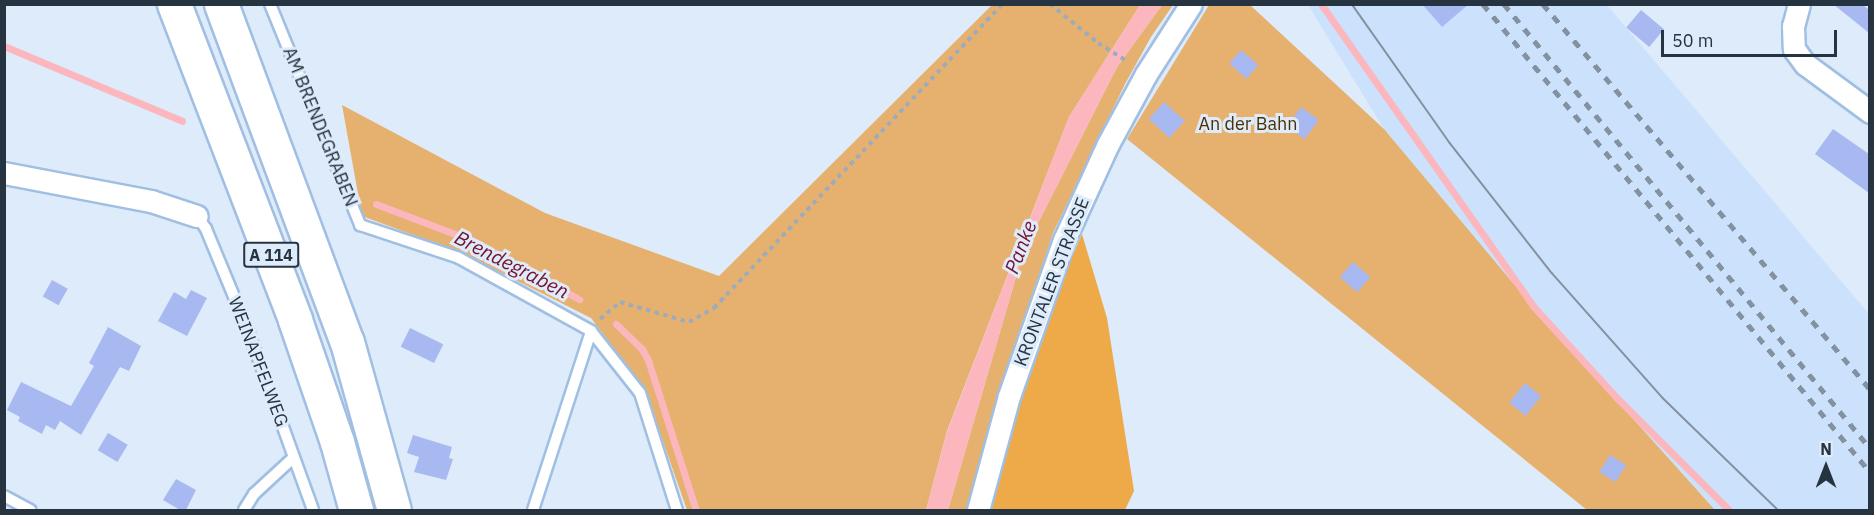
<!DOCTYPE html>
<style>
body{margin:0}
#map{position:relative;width:1874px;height:515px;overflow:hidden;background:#deebfa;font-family:"IBM Plex Sans",sans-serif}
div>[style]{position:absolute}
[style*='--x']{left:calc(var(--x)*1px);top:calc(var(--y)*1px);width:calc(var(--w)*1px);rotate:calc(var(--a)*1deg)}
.built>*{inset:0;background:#cce2fc}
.green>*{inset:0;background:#e6b16e}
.forest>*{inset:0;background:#eea949}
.water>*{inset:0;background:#fcb6bd}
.stream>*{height:7px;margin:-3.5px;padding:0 3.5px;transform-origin:3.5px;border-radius:3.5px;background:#fcb6bd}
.building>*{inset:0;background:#a8b8f1;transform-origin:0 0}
.path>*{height:4px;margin-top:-2px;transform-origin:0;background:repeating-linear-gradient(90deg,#9eabba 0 4.5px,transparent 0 9px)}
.roads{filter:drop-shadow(2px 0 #a0bfe2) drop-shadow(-2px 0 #a0bfe2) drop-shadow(0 2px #a0bfe2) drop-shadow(0 -2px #a0bfe2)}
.service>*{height:10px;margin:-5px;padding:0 5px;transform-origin:5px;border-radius:5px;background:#fff}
.minor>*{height:21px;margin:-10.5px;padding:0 10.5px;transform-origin:10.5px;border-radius:10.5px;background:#fff}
.motorway>*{height:33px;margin:-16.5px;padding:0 16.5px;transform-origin:16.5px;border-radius:16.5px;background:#fff}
.tram>*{height:1.5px;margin:-0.75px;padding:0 0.75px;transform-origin:0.75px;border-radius:0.75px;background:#8491a0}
.rail>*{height:4.5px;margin-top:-2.25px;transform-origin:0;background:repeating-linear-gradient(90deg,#8491a0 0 8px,transparent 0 16px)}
span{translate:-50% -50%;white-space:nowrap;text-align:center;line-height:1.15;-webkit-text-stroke:6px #deebfa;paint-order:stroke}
.shield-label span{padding:2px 4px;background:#deebfa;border:2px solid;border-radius:4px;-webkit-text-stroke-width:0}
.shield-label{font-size:16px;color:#263341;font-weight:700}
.park-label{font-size:18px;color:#4b3006}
.street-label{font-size:18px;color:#263341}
.water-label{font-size:20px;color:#76122d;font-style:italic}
.frame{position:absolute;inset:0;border:6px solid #263341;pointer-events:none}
.north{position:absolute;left:1796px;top:437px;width:60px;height:60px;-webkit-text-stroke:4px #deebfa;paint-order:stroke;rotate:0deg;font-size:16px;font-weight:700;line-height:24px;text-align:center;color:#263341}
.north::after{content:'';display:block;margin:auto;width:21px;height:27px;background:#263341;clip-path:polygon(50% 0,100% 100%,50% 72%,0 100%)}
.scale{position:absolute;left:1661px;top:30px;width:176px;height:27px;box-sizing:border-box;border:3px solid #263341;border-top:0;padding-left:8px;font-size:18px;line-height:21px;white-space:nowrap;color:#263341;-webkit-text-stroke:4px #deebfa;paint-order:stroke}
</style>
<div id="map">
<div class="built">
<i style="clip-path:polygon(1308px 5px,1607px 5px,1869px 314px,1869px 510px,1715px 510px,1539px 314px,1384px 129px)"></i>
</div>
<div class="green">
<i style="clip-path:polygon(992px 5px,1140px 5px,1069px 117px,947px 431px,926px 510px,687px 510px,645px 390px,591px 318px,462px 253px,362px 216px,342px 105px,545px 213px,719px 276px)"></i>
<i style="clip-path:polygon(1162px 5px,1173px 5px,1151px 37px,1125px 84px,1053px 233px,1000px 394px,967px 510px,948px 510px,1023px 253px,1117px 67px)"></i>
<i style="clip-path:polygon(1209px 5px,1250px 5px,1384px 129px,1539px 314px,1715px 510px,1587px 510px,1127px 139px)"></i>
</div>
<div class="forest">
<i style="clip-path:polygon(1082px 234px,1107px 318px,1134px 491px,1125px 510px,988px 510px,1046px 317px)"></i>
</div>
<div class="water">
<i style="clip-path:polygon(1140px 5px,1162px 5px,1117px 67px,1023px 253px,948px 510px,926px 510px,947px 432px,1069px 117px)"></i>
</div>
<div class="stream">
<i style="--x:1321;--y:4;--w:369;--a:54.9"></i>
<i style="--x:1533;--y:306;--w:125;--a:47.6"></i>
<i style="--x:1617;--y:398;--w:158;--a:45"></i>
<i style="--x:4;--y:46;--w:193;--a:22.8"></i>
<i style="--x:376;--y:204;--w:107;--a:20.8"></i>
<i style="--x:476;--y:242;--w:118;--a:29"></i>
<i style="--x:616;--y:324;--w:36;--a:44"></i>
<i style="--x:642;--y:349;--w:13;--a:61"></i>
<i style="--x:648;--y:360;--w:157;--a:72.3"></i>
</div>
<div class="building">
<i style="clip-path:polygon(1422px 4px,1469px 4px,1442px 27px)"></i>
<i style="clip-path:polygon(1833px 4px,1862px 4px,1869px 10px,1869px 33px)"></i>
<i style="left:1641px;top:10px;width:30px;height:23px;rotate:40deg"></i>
<i style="left:1241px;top:50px;width:23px;height:18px;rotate:41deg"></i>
<i style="left:1164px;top:102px;width:28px;height:23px;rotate:42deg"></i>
<i style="left:1301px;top:107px;width:22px;height:24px;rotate:36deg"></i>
<i style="clip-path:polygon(1833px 129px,1869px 154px,1869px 193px,1815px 154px)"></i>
<i style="left:1353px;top:262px;width:23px;height:20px;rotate:41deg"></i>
<i style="left:52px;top:280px;width:18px;height:19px;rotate:29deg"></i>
<i style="clip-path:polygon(191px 290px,207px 298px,187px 336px,158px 321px,174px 292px,186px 299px)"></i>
<i style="clip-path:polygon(108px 327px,141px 346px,129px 371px,120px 367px,81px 435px,60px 421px,55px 430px,46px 425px,42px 434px,18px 421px,20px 417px,7px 410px,21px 382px,71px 406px,94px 366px,89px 363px)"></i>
<i style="left:410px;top:328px;width:37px;height:21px;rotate:26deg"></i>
<i style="left:1525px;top:383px;width:21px;height:25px;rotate:39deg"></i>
<i style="left:108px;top:433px;width:23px;height:20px;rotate:31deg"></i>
<i style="clip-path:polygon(413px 435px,452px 447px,449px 458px,453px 459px,446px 480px,414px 472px,419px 457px,407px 453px)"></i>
<i style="left:1610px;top:455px;width:19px;height:20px;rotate:32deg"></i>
<i style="clip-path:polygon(176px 479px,196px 490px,186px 510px,180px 510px,163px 500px)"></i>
</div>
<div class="path">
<i style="--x:1050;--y:4;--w:62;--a:39.1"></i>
<i style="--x:1098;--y:43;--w:36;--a:32"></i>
<i style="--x:600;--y:319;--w:26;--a:-40"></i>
<i style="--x:620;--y:302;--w:72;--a:16.2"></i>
<i style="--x:689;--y:322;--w:29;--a:-29"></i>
<i style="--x:714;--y:308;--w:419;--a:-46.5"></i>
</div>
<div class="roads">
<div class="service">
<i style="--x:270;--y:4;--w:239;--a:67.8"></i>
<i style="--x:360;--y:225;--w:104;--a:18.4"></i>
<i style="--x:459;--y:258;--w:151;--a:28.9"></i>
<i style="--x:591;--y:331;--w:79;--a:51.7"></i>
<i style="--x:640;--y:393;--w:123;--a:72.5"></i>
<i style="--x:197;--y:216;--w:16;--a:55"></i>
<i style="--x:206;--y:229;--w:113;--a:67.5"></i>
<i style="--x:249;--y:333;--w:188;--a:70.1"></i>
<i style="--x:4;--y:496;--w:30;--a:28"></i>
<i style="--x:244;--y:510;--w:19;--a:-58"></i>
<i style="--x:254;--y:494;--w:54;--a:-42.8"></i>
<i style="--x:533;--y:510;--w:188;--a:-72"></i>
</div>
<div class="minor">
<i style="--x:1799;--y:4;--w:23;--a:105"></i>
<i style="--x:1793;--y:26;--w:23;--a:88"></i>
<i style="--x:1794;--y:49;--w:19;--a:54"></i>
<i style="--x:1805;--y:64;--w:81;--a:36.4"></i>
<i style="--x:4;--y:173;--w:150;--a:10.8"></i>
<i style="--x:151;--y:201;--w:48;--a:18.1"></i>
<i style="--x:978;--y:510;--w:118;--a:-74.8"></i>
<i style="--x:1009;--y:396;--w:165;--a:-70.6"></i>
<i style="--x:1064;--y:240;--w:106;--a:-65.4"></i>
<i style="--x:1108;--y:144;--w:80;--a:-61.5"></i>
<i style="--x:1146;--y:74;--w:83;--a:-57.3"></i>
</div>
<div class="motorway">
<i style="--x:174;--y:4;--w:338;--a:69"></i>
<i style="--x:295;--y:320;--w:129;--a:71"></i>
<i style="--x:337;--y:442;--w:71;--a:74.4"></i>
<i style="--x:221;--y:4;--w:361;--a:69.6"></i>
<i style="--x:347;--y:342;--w:174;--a:74.4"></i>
</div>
</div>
<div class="tram">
<i style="--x:1352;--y:4;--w:170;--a:54.8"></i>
<i style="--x:1450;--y:143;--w:165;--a:51.9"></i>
<i style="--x:1552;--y:273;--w:167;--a:48.4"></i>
<i style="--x:1663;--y:398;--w:161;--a:44.2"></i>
</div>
<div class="rail">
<i style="--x:1483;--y:4;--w:607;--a:50.41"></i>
<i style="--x:1504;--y:4;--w:575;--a:50.5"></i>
<i style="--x:1543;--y:4;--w:505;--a:49.66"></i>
</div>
<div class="shield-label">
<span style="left:271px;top:255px">A 114</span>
</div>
<div class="park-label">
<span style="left:1248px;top:124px">An der Bahn</span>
</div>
<div class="street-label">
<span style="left:320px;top:127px;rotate:68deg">AM BRENDEGRABEN</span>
<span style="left:1052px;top:282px;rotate:-69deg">KRONTALER STRASSE</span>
<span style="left:258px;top:362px;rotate:69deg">WEINAPFELWEG</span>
</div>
<div class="water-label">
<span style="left:1020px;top:247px;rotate:-69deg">Panke</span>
<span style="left:512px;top:264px;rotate:27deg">Brendegraben</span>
</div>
<div class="frame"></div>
<div class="north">N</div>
<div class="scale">50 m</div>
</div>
